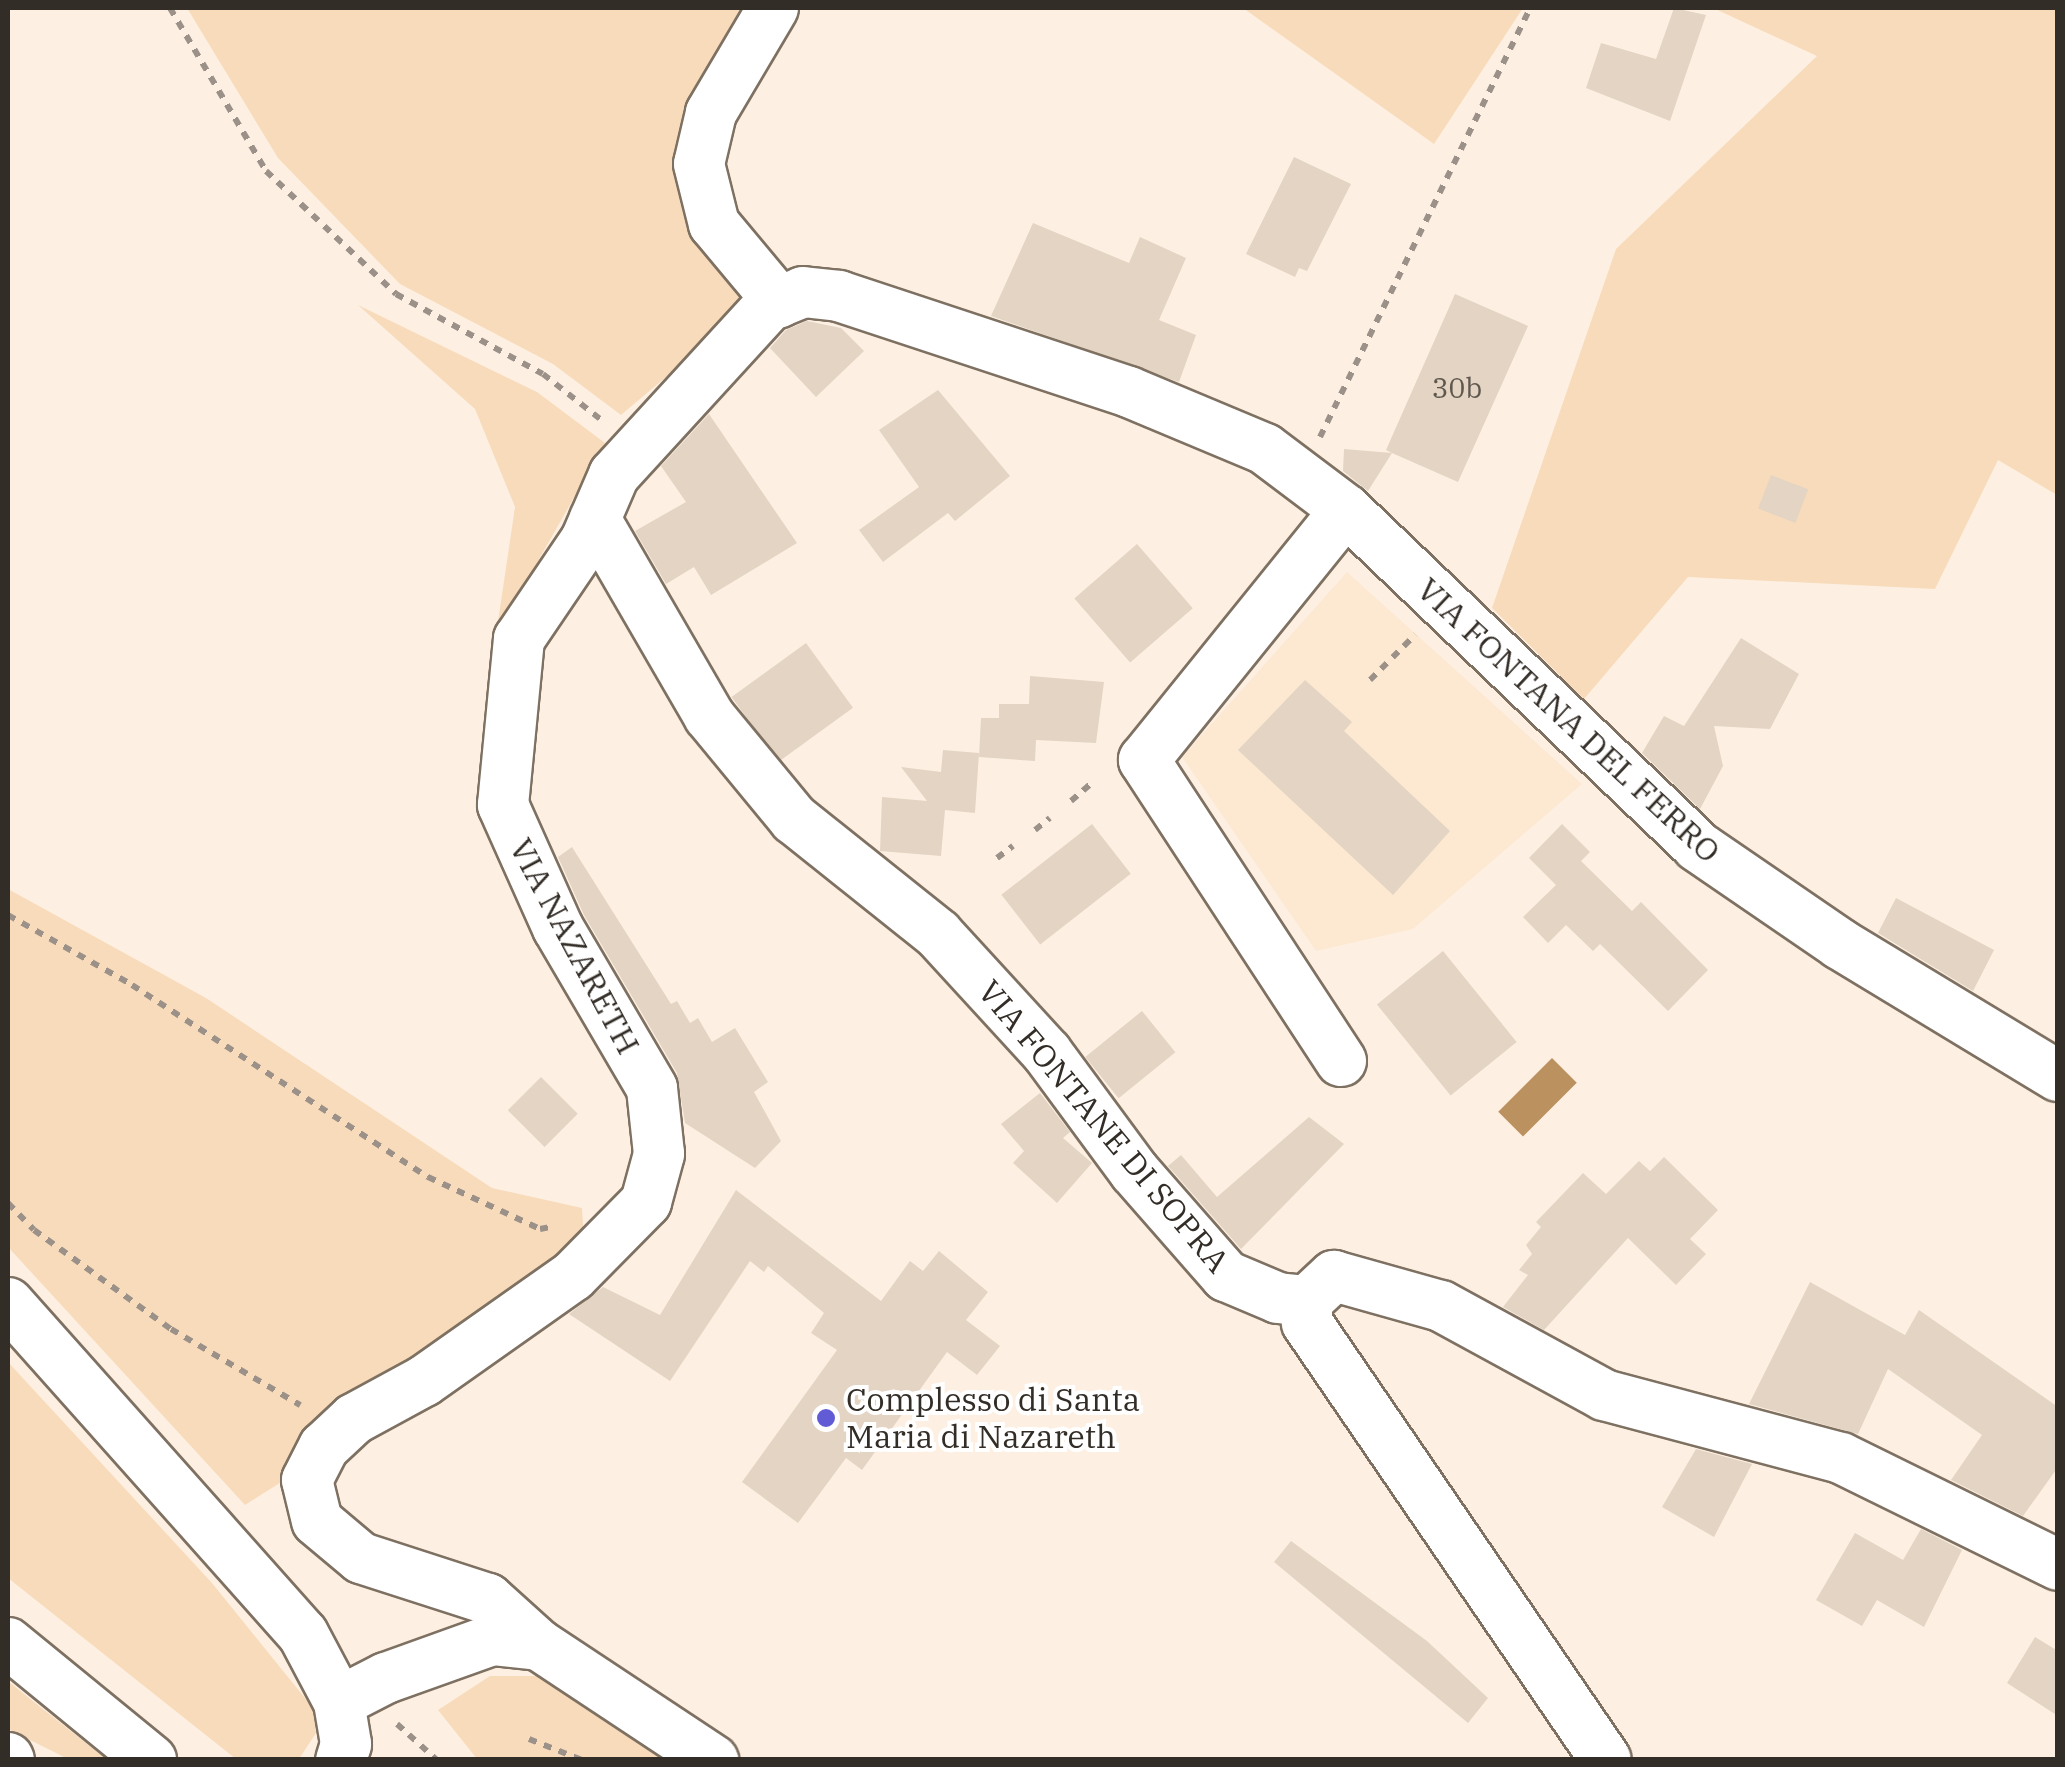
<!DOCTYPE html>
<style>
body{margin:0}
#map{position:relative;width:2065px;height:1767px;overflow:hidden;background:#fdf0e3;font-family:"IBM Plex Serif",serif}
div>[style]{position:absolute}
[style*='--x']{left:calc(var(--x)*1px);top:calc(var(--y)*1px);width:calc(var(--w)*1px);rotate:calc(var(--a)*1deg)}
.built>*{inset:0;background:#fde8d1}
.green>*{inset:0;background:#f8dbba}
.water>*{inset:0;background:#bb915f;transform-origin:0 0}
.building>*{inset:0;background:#e3d4c3;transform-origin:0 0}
.path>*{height:6px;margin-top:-3px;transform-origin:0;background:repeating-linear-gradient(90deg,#9b9188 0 8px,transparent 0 16px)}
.roads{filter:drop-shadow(2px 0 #7e7162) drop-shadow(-2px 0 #7e7162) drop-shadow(0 2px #7e7162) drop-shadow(0 -2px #7e7162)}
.minor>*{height:50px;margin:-25px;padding:0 25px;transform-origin:25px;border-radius:25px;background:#fff}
.dots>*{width:28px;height:28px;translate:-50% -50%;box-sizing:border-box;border:5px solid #fff;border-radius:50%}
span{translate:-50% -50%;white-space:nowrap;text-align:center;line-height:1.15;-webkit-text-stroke:8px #fff;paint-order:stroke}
.number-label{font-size:28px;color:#5f574e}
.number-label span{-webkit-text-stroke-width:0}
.street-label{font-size:32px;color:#332d27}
.poi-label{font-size:32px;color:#332d27}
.left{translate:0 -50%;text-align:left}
.frame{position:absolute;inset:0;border:10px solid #332d27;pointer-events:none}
</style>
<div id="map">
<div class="built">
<i style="clip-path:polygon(1347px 572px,1582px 784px,1413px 929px,1316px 951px,1182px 757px)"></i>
</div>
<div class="green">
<i style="clip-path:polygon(187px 8px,788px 8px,717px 131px,711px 174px,770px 289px,621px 415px,553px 364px,400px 284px,278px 158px)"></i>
<i style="clip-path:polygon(1243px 8px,1523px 8px,1434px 144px)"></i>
<i style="clip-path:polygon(1713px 8px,2057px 8px,2057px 495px,1998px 460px,1935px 589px,1688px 577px,1584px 699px,1492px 608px,1616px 249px,1817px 56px)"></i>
<i style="clip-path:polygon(358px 305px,537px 392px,605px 443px,496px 635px,515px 507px,475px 409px)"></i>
<i style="clip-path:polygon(8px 889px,206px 998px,492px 1188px,582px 1208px,586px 1273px,513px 1336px,245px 1505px,8px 1247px)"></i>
<i style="clip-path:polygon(8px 1362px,212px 1583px,313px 1708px,316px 1733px,299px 1759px,236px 1759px,8px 1578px)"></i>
<i style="clip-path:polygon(490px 1676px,561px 1676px,675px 1759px,477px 1759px,438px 1710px)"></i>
<i style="clip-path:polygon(8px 1681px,24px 1694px,106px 1759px,68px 1759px,8px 1729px)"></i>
</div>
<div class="water">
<i style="left:1552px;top:1058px;width:35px;height:76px;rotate:45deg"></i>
</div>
<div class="building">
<i style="clip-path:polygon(1674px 8px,1706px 15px,1670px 121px,1586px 88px,1601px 43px,1656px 59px)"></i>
<i style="clip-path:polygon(1294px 157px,1351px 184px,1307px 271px,1299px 268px,1295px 277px,1246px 254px)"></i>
<i style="clip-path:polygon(1033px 223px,1129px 263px,1140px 237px,1186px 258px,1159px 320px,1196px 335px,1179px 382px,991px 316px)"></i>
<i style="clip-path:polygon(1455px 294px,1528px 326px,1458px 482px,1392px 453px,1368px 491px,1343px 471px,1344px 449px,1392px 453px,1386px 450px)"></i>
<i style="clip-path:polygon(807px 321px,841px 328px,864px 351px,816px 397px,770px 348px,786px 330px)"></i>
<i style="clip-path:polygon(938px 390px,1010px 476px,955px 521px,948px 513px,883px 562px,859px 530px,919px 487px,879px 430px)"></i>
<i style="clip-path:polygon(709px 414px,797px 543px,711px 595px,694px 567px,666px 584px,635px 531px,686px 502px,661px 466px)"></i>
<i style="left:1771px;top:475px;width:40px;height:36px;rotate:21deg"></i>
<i style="left:1137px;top:544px;width:85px;height:83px;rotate:49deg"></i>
<i style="clip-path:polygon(1741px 638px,1799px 674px,1770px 729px,1714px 726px,1723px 766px,1700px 809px,1642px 753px,1664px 716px,1684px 726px)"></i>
<i style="left:806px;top:643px;width:80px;height:92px;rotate:54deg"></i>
<i style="clip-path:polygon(1030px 676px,1104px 682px,1096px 743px,1036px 740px,1035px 761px,979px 757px,981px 718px,999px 718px,999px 704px,1029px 704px)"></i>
<i style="clip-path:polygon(1305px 680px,1352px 722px,1344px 731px,1450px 831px,1393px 895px,1238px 750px)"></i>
<i style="clip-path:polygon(943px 750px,979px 753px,975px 813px,945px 810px,941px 856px,880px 851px,882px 797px,927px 801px,901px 767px,941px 772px)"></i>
<i style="left:1092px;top:824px;width:63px;height:115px;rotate:52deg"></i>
<i style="clip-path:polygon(1562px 824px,1590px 852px,1581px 861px,1632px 911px,1641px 902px,1708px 970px,1668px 1011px,1600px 944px,1593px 951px,1566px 925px,1548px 943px,1523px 917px,1556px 885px,1529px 858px)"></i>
<i style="clip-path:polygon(572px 847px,671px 1004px,677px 1001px,690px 1023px,698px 1018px,712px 1042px,735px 1028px,768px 1082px,754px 1092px,781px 1141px,755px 1168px,685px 1123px,677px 1073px,584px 915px,558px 857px)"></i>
<i style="clip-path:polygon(1896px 898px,1994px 950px,1973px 991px,1878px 933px)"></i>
<i style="left:1443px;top:951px;width:117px;height:85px;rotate:51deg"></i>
<i style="left:1142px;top:1011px;width:53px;height:73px;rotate:51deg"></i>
<i style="left:541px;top:1077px;width:52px;height:47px;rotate:45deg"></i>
<i style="clip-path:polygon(1040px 1093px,1070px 1132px,1063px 1138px,1092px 1163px,1057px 1203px,1013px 1163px,1024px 1151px,1001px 1124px)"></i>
<i style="clip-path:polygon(1309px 1117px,1344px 1144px,1241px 1249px,1168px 1166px,1181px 1155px,1217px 1197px)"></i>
<i style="clip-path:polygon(1664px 1157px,1718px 1210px,1690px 1239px,1706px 1254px,1676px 1285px,1628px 1238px,1544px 1330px,1503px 1307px,1528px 1275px,1519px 1270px,1532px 1254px,1526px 1245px,1541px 1227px,1536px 1222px,1583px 1173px,1606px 1194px,1639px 1161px,1650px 1171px)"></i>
<i style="clip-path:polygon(736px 1190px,881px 1301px,910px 1261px,923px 1271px,939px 1251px,988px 1292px,966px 1320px,1000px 1346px,977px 1375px,947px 1352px,862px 1470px,846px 1458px,798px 1523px,742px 1482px,837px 1350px,811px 1333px,824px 1313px,768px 1266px,764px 1272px,750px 1261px,670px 1381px,569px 1314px,603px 1287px,660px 1315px)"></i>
<i style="clip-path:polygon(1810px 1282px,1905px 1335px,1919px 1310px,2058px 1407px,2058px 1467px,2023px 1516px,1951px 1480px,1982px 1435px,1888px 1369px,1858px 1434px,1749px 1404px)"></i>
<i style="clip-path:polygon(1696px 1449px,1752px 1464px,1714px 1537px,1662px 1507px)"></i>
<i style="clip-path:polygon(1921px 1529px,1962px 1550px,1924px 1627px,1877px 1600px,1862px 1626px,1816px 1600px,1855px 1533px,1903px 1560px)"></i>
<i style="clip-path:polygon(1291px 1541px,1427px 1641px,1488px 1698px,1468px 1723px,1274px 1562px)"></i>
<i style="clip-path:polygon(2035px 1637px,2058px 1651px,2058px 1716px,2007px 1683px)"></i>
</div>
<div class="path">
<i style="--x:170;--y:8;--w:189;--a:59.5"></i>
<i style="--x:266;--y:171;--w:179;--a:43.4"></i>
<i style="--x:396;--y:294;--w:167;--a:28.6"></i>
<i style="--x:543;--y:374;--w:78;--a:38.2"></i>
<i style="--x:1320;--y:437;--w:478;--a:-63.9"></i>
<i style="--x:1370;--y:680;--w:64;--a:-45"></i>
<i style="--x:1071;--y:801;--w:28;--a:-41"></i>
<i style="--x:1035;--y:830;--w:19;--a:-39"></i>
<i style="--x:997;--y:858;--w:20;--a:-37"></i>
<i style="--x:8;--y:915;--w:142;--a:29.4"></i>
<i style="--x:132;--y:985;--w:353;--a:33"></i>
<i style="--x:428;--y:1177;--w:123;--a:24.9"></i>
<i style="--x:540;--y:1229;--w:15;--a:-11"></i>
<i style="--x:8;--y:1203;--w:37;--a:46"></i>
<i style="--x:34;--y:1230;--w:169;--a:35.9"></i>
<i style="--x:171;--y:1329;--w:150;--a:30.5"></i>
<i style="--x:397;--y:1724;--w:54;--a:42"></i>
<i style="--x:529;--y:1739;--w:57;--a:21.6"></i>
</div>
<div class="roads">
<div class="minor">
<i style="--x:773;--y:8;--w:122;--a:120.6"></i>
<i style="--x:711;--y:113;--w:52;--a:103.2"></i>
<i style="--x:699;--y:164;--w:62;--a:76"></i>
<i style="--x:714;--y:224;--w:102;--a:50.2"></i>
<i style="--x:595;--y:519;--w:228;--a:59.9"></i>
<i style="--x:709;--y:716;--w:134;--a:50.5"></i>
<i style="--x:794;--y:819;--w:184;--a:38.6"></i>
<i style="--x:938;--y:934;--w:161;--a:47.5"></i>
<i style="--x:1047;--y:1053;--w:147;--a:53.6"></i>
<i style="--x:1134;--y:1171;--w:140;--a:48.8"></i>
<i style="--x:1226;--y:1276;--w:56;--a:22.9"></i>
<i style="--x:1278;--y:1298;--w:29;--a:6"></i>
<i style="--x:1341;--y:1061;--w:360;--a:-123.2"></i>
<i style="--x:1144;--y:760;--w:321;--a:-51.1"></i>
<i style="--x:1307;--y:1301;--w:37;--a:-43"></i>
<i style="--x:1334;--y:1276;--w:111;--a:15.7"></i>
<i style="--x:1441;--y:1306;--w:186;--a:28.6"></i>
<i style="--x:1604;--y:1395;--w:245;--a:14.9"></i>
<i style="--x:1841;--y:1458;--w:242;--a:26.2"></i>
<i style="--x:1307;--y:1301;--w:22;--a:90"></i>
<i style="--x:1307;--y:1323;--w:529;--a:55.62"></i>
<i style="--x:8;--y:1303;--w:443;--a:48.3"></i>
<i style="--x:303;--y:1634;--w:77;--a:62.1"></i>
<i style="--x:339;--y:1702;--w:43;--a:80.5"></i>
<i style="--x:346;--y:1744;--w:17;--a:107"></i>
<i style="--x:8;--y:1643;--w:185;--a:39.3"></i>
<i style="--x:539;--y:1645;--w:69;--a:-138"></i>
<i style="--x:488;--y:1599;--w:133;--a:-162.1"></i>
<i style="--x:361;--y:1558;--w:57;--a:-139.9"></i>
<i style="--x:317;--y:1521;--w:42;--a:-103.7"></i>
<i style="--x:307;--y:1480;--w:37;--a:-63"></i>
<i style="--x:324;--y:1447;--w:41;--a:-43"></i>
<i style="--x:354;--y:1419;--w:80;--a:-28.5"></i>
<i style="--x:424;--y:1381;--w:182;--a:-35.2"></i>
<i style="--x:573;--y:1276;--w:104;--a:-45.4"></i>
<i style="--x:646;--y:1202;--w:50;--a:-74.8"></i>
<i style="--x:659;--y:1154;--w:66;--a:-96.1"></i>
<i style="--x:652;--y:1088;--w:186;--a:-120.4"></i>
<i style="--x:558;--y:928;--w:135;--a:-114.1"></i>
<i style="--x:503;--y:805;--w:167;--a:-84.5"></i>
<i style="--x:519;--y:639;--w:120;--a:-55.9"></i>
<i style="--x:586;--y:540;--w:71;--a:-66.7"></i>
<i style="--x:614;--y:475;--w:229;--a:-47.5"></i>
<i style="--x:769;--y:306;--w:37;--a:-22"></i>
<i style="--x:803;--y:292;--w:36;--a:6"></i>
<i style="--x:839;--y:296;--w:305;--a:18.3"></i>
<i style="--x:1129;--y:392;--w:147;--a:22.7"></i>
<i style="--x:1265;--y:449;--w:101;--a:37"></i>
<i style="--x:1346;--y:510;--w:486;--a:43.7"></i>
<i style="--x:1697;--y:846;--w:173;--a:34.4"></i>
<i style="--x:1840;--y:944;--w:255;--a:31.2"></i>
<i style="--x:339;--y:1702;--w:53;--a:-27.1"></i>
<i style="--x:386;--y:1678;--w:113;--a:-19.7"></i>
<i style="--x:492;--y:1640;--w:47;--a:6.1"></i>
<i style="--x:539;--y:1645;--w:209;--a:33.5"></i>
<i style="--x:8;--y:1758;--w:2;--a:63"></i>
</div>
</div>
<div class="dots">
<i style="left:826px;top:1418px;background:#615cd5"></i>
</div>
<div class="number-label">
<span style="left:1457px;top:388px">30b</span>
</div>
<div class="street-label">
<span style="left:1569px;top:720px;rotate:43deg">VIA FONTANA DEL FERRO</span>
<span style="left:575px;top:946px;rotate:62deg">VIA NAZARETH</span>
<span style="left:1104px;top:1126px;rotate:50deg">VIA FONTANE DI SOPRA</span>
</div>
<div class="poi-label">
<span class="left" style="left:846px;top:1418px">Complesso di Santa<br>Maria di Nazareth</span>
</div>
<div class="frame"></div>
</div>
